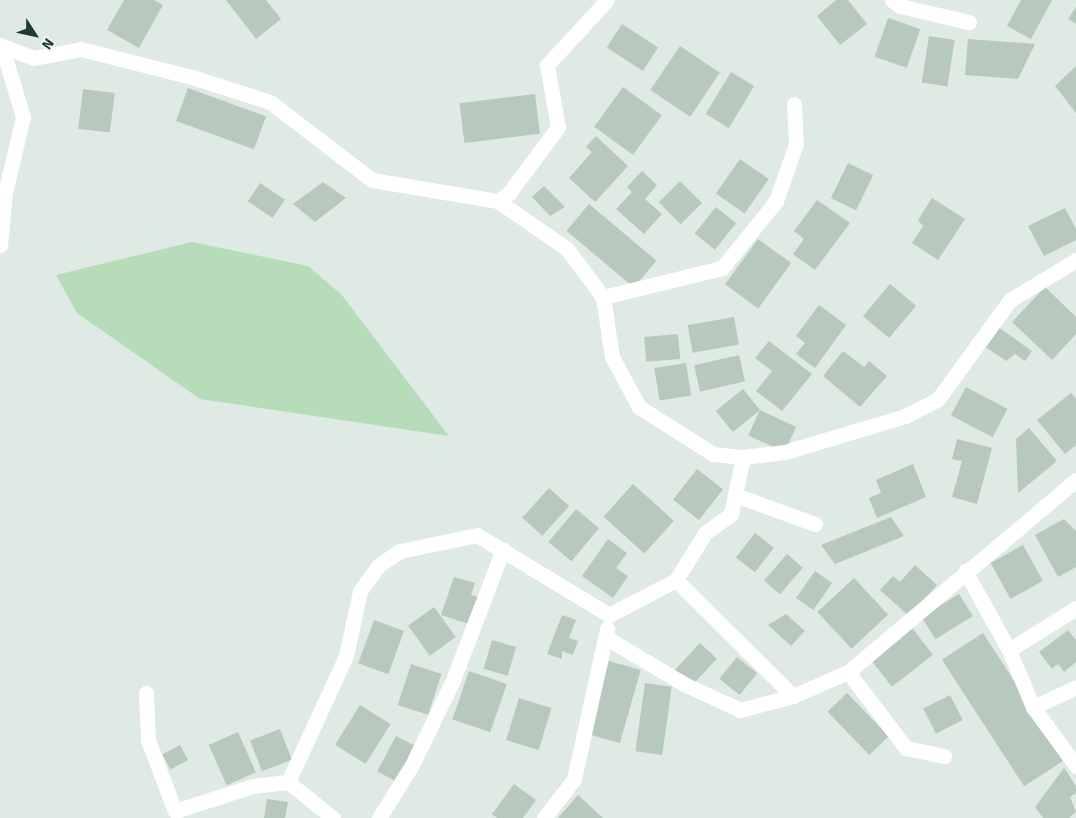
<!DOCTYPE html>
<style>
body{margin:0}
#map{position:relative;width:1076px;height:818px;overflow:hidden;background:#deeae3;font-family:Signika,sans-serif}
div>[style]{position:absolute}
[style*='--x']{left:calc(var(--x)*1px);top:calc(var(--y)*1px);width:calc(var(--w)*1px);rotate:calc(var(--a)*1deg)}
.green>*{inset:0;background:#b6dcba}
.building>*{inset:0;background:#b7c8be;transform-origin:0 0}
.minor>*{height:15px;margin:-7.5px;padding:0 7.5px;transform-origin:7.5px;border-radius:7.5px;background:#fff}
span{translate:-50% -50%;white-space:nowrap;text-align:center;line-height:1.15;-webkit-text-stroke:5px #eff7f1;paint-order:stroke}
.north{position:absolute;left:10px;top:10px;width:50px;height:50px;-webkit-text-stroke:4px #eff7f1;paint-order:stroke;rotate:125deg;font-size:14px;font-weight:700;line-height:20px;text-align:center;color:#1f3a2e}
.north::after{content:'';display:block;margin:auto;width:18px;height:22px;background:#1f3a2e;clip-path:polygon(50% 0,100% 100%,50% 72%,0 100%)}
</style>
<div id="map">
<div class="green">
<i style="clip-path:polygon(192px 242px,308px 266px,341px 294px,449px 436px,200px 399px,77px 313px,56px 275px)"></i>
</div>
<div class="building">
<i style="clip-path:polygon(124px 0,154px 0,163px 5px,139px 48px,107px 30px)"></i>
<i style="clip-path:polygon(226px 0,266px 0,281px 19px,256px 39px)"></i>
<i style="clip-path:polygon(836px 0,848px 0,867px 24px,840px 45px,817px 16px)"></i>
<i style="clip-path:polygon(1021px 0,1052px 0,1031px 39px,1007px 26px)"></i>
<i style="clip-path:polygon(1076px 7px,1076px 24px,1068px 19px)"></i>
<i style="left:888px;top:18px;width:34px;height:41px;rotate:19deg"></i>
<i style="left:622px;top:24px;width:43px;height:28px;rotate:33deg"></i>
<i style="left:929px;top:36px;width:26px;height:47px;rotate:9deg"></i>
<i style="clip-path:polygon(968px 39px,1035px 44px,1018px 79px,965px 75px)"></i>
<i style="left:680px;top:46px;width:48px;height:53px;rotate:34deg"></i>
<i style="clip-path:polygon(1076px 66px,1076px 113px,1055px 86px)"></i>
<i style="left:731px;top:72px;width:27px;height:49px;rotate:31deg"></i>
<i style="left:623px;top:87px;width:48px;height:49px;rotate:36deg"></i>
<i style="left:188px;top:88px;width:83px;height:35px;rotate:20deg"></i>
<i style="left:83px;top:89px;width:32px;height:40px;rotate:7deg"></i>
<i style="left:535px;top:94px;width:40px;height:76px;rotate:83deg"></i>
<i style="clip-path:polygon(596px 136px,628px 166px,595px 202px,569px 178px,592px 152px,586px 147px)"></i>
<i style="left:740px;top:159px;width:35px;height:42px;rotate:35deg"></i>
<i style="left:848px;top:163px;width:28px;height:39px;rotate:26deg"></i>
<i style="clip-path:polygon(642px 171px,657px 185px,645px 199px,662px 214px,644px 234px,616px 209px,632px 192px,627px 187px)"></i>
<i style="left:680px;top:181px;width:31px;height:30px;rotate:45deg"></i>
<i style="clip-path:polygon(323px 182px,346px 198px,315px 222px,293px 204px)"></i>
<i style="left:260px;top:183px;width:30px;height:22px;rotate:34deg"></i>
<i style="clip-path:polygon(544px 186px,565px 207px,550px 216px,532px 197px)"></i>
<i style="clip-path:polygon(932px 198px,965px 219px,938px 260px,912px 243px,923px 226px,918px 220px)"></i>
<i style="clip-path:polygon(817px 200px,850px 223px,815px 270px,793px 254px,804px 239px,794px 231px)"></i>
<i style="left:589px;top:204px;width:88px;height:35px;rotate:40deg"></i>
<i style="left:716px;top:207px;width:26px;height:34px;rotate:39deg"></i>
<i style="clip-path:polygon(1065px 208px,1076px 229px,1076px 240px,1044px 256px,1028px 226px)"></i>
<i style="left:758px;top:239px;width:41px;height:56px;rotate:36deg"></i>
<i style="left:890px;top:284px;width:34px;height:42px;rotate:40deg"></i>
<i style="clip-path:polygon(1045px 287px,1076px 317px,1076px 334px,1052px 360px,1012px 322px)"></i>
<i style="clip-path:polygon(819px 305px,846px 325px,815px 368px,796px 354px,805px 343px,796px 336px)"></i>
<i style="left:734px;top:317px;width:28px;height:47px;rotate:80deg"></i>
<i style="clip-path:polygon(998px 327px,1032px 351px,1025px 361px,1015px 354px,1006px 361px,984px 346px)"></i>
<i style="left:678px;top:334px;width:25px;height:34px;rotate:85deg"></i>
<i style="clip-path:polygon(769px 341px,812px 374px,782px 411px,756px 391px,772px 371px,755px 358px)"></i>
<i style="clip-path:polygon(843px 351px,864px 367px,869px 361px,887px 376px,860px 407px,823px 376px)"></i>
<i style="left:739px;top:355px;width:27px;height:46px;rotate:77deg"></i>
<i style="left:686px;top:363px;width:33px;height:32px;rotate:81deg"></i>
<i style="left:966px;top:387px;width:47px;height:32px;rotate:28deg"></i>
<i style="left:743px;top:389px;width:27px;height:35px;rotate:51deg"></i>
<i style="clip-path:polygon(1071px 393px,1076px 399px,1076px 445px,1065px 454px,1037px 420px)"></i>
<i style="left:760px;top:410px;width:40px;height:28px;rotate:25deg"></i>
<i style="clip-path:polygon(1029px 428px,1057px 461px,1018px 493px,1016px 439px)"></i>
<i style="clip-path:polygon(957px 439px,992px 448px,977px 504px,952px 497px,962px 461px,952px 459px)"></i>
<i style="clip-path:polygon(913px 464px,926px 497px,877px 518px,869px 498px,881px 493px,876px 480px)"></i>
<i style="left:697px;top:469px;width:33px;height:39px;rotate:38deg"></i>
<i style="left:633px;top:484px;width:55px;height:44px;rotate:42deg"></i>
<i style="left:549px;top:488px;width:27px;height:40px;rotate:42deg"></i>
<i style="left:576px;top:509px;width:30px;height:43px;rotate:40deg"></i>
<i style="clip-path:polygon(891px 517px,904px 536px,835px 564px,821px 545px)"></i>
<i style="clip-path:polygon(1064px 519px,1076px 531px,1076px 567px,1058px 577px,1035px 535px)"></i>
<i style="left:755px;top:533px;width:24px;height:31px;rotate:38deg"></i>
<i style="clip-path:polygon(608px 539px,627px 553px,616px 568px,628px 576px,613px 598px,582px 576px)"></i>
<i style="left:1023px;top:545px;width:41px;height:37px;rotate:61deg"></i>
<i style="left:787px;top:554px;width:21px;height:35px;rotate:41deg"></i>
<i style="clip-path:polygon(915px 565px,937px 585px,909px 616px,880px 590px,893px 576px,900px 582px)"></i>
<i style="left:815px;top:571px;width:21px;height:33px;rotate:35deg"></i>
<i style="clip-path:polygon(454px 577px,475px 583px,471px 595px,478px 597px,469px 624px,441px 615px)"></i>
<i style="left:854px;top:578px;width:50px;height:50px;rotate:47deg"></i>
<i style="left:959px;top:594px;width:26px;height:44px;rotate:58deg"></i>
<i style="left:434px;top:607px;width:37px;height:32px;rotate:54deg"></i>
<i style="clip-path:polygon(786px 614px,805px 631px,791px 646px,768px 625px)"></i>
<i style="clip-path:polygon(562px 615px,576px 620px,569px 638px,578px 641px,573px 655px,562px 651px,562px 659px,547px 654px)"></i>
<i style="left:374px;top:620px;width:32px;height:46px;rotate:20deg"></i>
<i style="left:912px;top:628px;width:34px;height:52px;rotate:52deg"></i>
<i style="clip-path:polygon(1068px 630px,1076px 640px,1076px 662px,1064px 672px,1058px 664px,1052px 669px,1039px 652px)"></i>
<i style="left:983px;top:633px;width:151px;height:49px;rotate:57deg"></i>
<i style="left:492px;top:640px;width:25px;height:30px;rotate:16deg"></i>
<i style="left:700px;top:643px;width:23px;height:37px;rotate:43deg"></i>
<i style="left:737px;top:657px;width:26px;height:28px;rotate:39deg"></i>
<i style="left:609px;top:661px;width:33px;height:76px;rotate:16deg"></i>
<i style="left:411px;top:664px;width:32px;height:43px;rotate:18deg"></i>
<i style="left:469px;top:671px;width:40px;height:51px;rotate:19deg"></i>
<i style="left:645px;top:683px;width:27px;height:69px;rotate:8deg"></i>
<i style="left:847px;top:693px;width:60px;height:27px;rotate:46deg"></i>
<i style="left:950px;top:695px;width:28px;height:30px;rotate:63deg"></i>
<i style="left:519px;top:698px;width:34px;height:44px;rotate:17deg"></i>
<i style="left:360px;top:705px;width:36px;height:47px;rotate:32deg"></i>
<i style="left:280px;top:729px;width:33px;height:32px;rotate:69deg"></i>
<i style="left:238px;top:732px;width:44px;height:32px;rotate:66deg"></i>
<i style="left:396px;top:736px;width:21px;height:40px;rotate:28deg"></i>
<i style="left:180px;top:745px;width:17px;height:20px;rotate:62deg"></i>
<i style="clip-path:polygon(1064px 768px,1076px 786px,1076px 793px,1070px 797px,1076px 812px,1069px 818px,1043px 818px,1035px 807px)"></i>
<i style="clip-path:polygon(514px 784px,536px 800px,523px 818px,497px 818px,492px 814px)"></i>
<i style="clip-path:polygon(578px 795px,603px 818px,558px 818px)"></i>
<i style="clip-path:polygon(267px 799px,288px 802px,285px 818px,264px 818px)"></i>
</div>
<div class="minor">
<i style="--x:892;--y:0;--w:10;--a:37"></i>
<i style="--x:900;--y:6;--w:71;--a:13.1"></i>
<i style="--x:0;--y:45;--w:36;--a:21"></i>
<i style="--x:34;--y:58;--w:48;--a:-10.8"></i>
<i style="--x:81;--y:49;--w:114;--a:14.2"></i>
<i style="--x:192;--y:77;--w:82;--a:17.8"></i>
<i style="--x:270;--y:102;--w:128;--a:37.4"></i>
<i style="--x:372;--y:180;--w:128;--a:9.5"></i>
<i style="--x:498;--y:201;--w:84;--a:34.8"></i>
<i style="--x:567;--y:249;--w:60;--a:53.1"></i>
<i style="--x:603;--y:297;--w:61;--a:81.5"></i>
<i style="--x:612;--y:357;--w:57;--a:61.6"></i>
<i style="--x:639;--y:407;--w:88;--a:32.4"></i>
<i style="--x:713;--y:454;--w:30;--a:6"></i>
<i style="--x:743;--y:457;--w:42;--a:-6.8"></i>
<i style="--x:785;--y:452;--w:125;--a:-16.7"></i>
<i style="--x:905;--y:416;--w:37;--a:-27"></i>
<i style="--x:938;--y:399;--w:122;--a:-54"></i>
<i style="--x:1010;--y:300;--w:77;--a:-31.2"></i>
<i style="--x:498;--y:201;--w:14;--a:-36"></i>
<i style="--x:509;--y:193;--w:82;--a:-53.4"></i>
<i style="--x:558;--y:127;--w:63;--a:-100.1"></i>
<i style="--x:547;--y:65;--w:88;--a:-47.3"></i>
<i style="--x:0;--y:245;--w:52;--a:-84.5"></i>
<i style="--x:5;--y:193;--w:78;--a:-76.7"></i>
<i style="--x:23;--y:117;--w:73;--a:-106.7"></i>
<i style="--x:603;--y:297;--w:122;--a:-13.7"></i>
<i style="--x:722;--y:268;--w:86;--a:-51.1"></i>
<i style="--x:776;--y:201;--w:60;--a:-70.7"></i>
<i style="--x:796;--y:144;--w:40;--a:-92.9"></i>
<i style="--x:735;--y:495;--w:85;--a:19.9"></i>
<i style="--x:965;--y:571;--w:90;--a:60.9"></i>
<i style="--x:1009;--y:650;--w:62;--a:67.2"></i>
<i style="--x:1033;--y:707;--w:73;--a:53.9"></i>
<i style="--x:676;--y:580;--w:165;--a:44.8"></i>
<i style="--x:609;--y:615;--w:76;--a:-27.6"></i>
<i style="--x:676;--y:580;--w:55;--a:-58.3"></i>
<i style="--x:705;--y:533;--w:32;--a:-36"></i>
<i style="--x:731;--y:514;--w:58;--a:-78.1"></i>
<i style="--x:605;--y:637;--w:94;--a:30.7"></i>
<i style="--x:686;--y:685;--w:60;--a:24.8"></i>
<i style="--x:740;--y:710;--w:55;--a:-14.8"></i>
<i style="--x:793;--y:696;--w:60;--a:-23.6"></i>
<i style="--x:848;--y:672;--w:298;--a:-40.1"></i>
<i style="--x:1009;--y:650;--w:79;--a:-32.1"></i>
<i style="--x:848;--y:672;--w:96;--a:52.7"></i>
<i style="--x:906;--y:748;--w:39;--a:12"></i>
<i style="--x:146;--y:693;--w:47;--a:87.6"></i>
<i style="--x:148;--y:740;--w:76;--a:69.2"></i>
<i style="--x:175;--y:811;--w:82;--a:-17.8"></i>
<i style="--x:253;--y:786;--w:35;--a:-7"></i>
<i style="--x:1033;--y:707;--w:47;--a:-24.9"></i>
<i style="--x:333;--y:818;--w:58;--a:-141.3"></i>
<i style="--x:288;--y:782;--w:139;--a:-65.3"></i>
<i style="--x:346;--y:656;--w:66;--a:-77.8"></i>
<i style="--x:360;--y:591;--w:32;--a:-54"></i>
<i style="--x:379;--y:565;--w:25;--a:-34"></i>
<i style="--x:400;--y:551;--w:79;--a:-11.7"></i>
<i style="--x:477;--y:535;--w:154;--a:31.2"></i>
<i style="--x:379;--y:818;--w:62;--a:-58.1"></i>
<i style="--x:412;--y:765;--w:94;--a:-64.2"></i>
<i style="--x:453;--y:680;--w:140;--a:-69.1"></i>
<i style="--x:544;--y:818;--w:49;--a:-52.4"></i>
<i style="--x:574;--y:779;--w:154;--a:-77.6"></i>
</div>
<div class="north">N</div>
</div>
